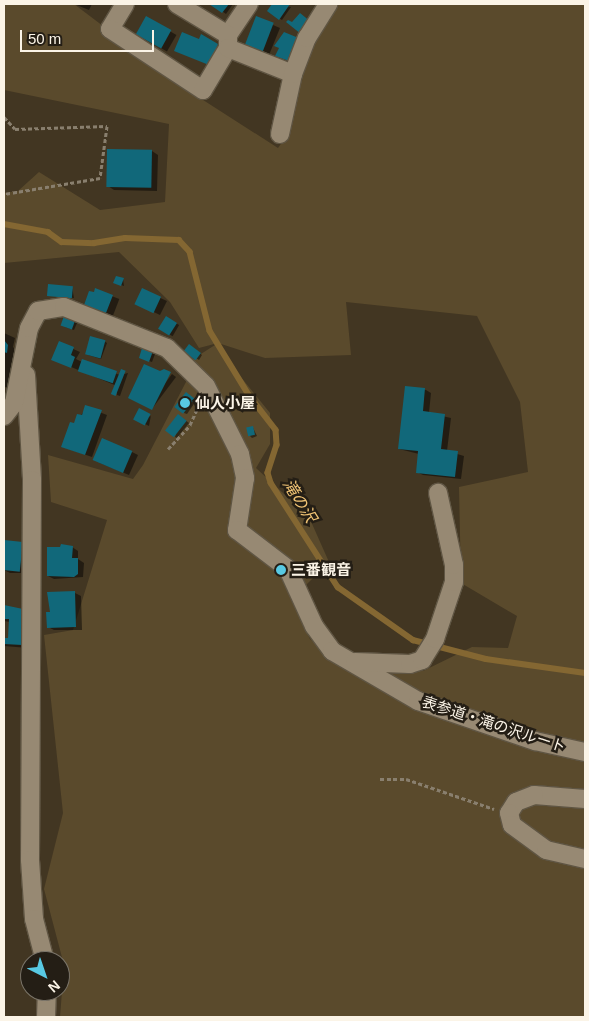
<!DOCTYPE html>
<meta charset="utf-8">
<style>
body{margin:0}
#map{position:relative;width:589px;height:1021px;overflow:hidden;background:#423622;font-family:Arial,"Noto Sans JP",sans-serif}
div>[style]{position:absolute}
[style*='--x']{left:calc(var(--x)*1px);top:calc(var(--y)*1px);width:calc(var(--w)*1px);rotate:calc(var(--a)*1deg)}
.green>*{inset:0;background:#5a4a2c}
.shadow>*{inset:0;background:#0007;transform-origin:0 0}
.stream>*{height:5.5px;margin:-2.75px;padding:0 2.75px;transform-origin:2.75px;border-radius:2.75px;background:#846732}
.building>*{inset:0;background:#11687a;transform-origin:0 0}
.path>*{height:3px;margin-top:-1.5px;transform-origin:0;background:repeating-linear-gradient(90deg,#897f6e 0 4px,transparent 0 6.5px)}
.roads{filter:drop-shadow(1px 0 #5f5543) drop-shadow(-1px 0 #5f5543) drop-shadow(0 1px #5f5543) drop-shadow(0 -1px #5f5543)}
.minor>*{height:18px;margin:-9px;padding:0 9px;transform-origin:9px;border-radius:9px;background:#978973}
.dots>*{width:14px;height:14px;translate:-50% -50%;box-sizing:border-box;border:2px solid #241e15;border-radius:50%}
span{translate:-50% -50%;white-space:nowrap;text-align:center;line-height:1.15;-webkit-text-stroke:5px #241e15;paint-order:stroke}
.poi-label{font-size:15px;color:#fbf4e7;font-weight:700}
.left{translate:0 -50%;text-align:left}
.street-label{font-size:15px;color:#fbf4e7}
.water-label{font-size:16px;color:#f0c374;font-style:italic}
.frame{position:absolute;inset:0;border:5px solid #fbf4e7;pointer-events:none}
.north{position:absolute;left:20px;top:951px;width:50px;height:50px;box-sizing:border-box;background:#241e15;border:1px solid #7a7469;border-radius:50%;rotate:139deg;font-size:14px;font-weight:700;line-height:20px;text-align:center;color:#fbf4e7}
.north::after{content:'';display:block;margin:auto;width:18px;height:22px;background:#58c9e3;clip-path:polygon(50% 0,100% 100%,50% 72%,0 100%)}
.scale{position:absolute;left:20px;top:30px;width:134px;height:22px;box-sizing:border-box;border:2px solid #fbf4e7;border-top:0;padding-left:6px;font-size:15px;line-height:18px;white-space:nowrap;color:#fbf4e7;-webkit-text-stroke:4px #241e15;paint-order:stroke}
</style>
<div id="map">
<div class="green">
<i style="clip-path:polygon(4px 4px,74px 4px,186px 89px,278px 148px,290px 131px,308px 51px,335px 4px,585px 4px,585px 1017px,60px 1017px,64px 965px,44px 889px,63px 813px,44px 635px,73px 630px,107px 520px,51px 502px,48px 455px,133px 479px,143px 465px,187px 380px,193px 359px,215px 345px,270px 413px,270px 444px,256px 468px,309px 517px,329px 562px,291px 600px,310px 639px,343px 667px,423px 671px,472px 647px,508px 648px,517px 616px,461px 583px,459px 487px,528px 472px,520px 402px,477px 316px,346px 302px,351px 355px,265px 358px,218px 343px,199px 348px,170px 302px,119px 252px,4px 263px,4px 193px,18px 191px,39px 172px,100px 210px,165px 202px,169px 124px,4px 90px)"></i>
</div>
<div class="shadow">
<i style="clip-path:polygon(74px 4px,92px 4px,89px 10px)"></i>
<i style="clip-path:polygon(212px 4px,233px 4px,226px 14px)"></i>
<i style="clip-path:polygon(273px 4px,291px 7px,282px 20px,268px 11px)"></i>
<i style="left:147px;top:18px;width:34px;height:19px;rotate:30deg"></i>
<i style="clip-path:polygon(257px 18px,280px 28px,269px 55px,253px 49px)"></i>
<i style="clip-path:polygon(152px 151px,158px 155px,157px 191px,114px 190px,108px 186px)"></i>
<i style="clip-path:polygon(123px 279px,124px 286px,118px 284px)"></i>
<i style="clip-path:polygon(72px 287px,74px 298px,48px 295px)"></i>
<i style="left:96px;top:290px;width:25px;height:19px;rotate:21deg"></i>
<i style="clip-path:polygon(143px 290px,167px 301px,160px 315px,143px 307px)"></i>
<i style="clip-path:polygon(65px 318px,77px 323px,74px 330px,65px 327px)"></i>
<i style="left:167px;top:318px;width:14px;height:13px;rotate:30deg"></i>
<i style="clip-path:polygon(4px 333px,15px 338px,13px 347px,17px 351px,16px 357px,13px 357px,11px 388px,4px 387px,4px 390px)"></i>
<i style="clip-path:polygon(104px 341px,107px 343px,101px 359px,88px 355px)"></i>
<i style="clip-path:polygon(60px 343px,80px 352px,76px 359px,82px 362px,120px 375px,128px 373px,120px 396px,117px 395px,117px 386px,59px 362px)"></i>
<i style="clip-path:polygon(192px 347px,202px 355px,199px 360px,196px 358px)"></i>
<i style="clip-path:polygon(143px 349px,155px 354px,152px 362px,143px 359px)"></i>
<i style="left:172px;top:374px;width:5px;height:40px;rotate:37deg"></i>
<i style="clip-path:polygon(406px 387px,426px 390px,421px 417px,426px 390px,431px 393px,429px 413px,451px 418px,447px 451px,464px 456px,461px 479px,423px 475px,417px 472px,419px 454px,399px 449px)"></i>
<i style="clip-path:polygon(188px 395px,196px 401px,187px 414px,184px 413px)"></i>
<i style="clip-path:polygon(86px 407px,107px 415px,92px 457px,63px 447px)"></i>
<i style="clip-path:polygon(151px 415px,149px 426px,135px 419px,151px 416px)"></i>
<i style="clip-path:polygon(181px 417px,189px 423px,177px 438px,175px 437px)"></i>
<i style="clip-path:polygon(253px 428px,257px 436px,252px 438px,250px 436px)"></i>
<i style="clip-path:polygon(132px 452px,138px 455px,129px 475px,100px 463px)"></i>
<i style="clip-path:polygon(4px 542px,23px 543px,30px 573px,10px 573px,4px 570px)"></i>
<i style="clip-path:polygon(72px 547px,78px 551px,78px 559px,84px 563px,83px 577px,54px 579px,48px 576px)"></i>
<i style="clip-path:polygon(75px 593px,81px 596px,82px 630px,54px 630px,48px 627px)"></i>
<i style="clip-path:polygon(4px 607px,23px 610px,28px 648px,4px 646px,4px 639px,9px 639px,10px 622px,4px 621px)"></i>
</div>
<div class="stream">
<i style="--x:4;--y:224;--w:45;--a:10.3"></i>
<i style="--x:48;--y:232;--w:17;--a:36"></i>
<i style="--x:62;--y:242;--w:32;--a:2"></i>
<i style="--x:94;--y:243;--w:31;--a:-9"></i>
<i style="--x:125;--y:238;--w:54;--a:2.1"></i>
<i style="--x:179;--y:240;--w:16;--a:47"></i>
<i style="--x:190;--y:252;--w:81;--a:75.8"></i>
<i style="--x:210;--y:331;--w:75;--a:58.6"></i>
<i style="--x:249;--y:395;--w:44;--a:52.4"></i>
<i style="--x:276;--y:430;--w:15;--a:86"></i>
<i style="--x:277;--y:445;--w:29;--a:108"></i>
<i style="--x:268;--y:473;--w:10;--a:73"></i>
<i style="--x:271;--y:483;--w:124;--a:57.2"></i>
<i style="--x:338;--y:587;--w:92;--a:35.2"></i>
<i style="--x:413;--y:640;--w:75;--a:14.6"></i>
<i style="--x:486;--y:659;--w:100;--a:8"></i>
</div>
<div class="building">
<i style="clip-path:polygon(209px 4px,229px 4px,222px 13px)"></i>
<i style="clip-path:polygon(272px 4px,290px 4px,279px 20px,267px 11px)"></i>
<i style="clip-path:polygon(300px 13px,311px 22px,301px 34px,286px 22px,288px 20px,292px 22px)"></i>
<i style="left:146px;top:16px;width:29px;height:21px;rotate:29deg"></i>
<i style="left:256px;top:16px;width:19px;height:32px;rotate:21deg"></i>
<i style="clip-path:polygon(182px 32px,199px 39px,201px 34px,218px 44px,209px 65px,174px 51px)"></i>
<i style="clip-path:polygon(284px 32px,301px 39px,292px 62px,275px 56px,279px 48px,274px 46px)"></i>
<i style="left:107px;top:149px;width:45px;height:38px;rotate:1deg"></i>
<i style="clip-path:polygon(116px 276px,124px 278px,121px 286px,113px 283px)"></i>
<i style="left:48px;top:284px;width:25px;height:12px;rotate:5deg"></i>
<i style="clip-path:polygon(95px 288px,113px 295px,106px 313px,84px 305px,89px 291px,94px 292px)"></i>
<i style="left:142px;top:288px;width:21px;height:18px;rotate:25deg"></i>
<i style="left:64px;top:316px;width:12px;height:10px;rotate:20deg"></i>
<i style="left:166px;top:316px;width:13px;height:15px;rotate:32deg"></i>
<i style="left:90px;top:336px;width:16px;height:19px;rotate:15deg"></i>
<i style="clip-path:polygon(4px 340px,8px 345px,7px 353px,4px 352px)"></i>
<i style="clip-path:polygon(59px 341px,74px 347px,71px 355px,75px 357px,71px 368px,51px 360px)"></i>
<i style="left:189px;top:344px;width:15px;height:9px;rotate:37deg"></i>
<i style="clip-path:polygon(142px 348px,153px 351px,149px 362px,139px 358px)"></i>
<i style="left:82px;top:359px;width:37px;height:13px;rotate:19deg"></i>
<i style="clip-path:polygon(144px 364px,160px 371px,164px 369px,171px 372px,152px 410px,128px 398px)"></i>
<i style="left:121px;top:369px;width:5px;height:27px;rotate:22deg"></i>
<i style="clip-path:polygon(405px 386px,425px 388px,423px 411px,445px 414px,441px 449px,458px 451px,455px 477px,416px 473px,418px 451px,398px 449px)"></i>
<i style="left:186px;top:392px;width:11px;height:19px;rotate:38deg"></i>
<i style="clip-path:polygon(85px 405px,102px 410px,85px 455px,61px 447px,70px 422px,74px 423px,77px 414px,82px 415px)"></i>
<i style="left:139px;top:408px;width:13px;height:13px;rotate:27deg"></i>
<i style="left:178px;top:414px;width:11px;height:21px;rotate:38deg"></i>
<i style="left:253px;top:426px;width:9px;height:7px;rotate:77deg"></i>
<i style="left:102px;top:438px;width:33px;height:24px;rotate:23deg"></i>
<i style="left:4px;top:540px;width:19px;height:30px;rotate:6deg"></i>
<i style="clip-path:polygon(61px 544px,73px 546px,72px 558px,78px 558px,78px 574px,74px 577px,47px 576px,47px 547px,60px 547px)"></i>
<i style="clip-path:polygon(75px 591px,76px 627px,47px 628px,46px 612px,50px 612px,47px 592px)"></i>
<i style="clip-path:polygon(4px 605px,23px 609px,22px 645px,4px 644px,4px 638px,8px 638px,9px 619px,4px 619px)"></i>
</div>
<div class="path">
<i style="--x:4;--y:117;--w:16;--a:47"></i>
<i style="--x:15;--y:129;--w:92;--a:-1.9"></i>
<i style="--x:107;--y:126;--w:52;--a:97.7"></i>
<i style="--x:100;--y:178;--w:97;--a:170.5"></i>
<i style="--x:168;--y:449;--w:33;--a:-47"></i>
<i style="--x:190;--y:425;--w:20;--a:-66"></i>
<i style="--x:380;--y:779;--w:26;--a:0"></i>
<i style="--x:406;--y:779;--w:93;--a:18.8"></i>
</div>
<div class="roads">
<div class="minor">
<i style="--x:125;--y:4;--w:29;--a:121"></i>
<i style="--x:110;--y:29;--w:111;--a:33.3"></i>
<i style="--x:203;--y:90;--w:49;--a:-59.2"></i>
<i style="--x:228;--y:48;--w:13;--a:-90"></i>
<i style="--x:228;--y:35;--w:37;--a:-56"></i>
<i style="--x:177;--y:4;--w:60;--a:31.3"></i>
<i style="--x:228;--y:48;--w:70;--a:21.8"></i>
<i style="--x:280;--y:134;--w:61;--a:-77.8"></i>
<i style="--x:293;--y:74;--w:39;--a:-69"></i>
<i style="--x:307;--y:38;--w:40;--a:-58"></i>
<i style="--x:26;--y:375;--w:105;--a:86.7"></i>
<i style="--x:32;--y:480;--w:380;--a:90.3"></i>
<i style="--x:30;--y:860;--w:59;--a:86.1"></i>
<i style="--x:34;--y:919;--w:43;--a:75.3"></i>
<i style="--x:4;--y:416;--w:16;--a:-52"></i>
<i style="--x:14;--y:403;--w:76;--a:-78.7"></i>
<i style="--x:29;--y:328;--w:19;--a:-62"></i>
<i style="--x:38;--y:311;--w:26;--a:-9"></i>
<i style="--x:64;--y:307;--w:111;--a:21.7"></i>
<i style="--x:167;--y:348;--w:54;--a:44.3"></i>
<i style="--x:206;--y:386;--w:76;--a:63.4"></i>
<i style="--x:240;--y:454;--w:25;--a:78"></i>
<i style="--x:245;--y:478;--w:53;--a:98.7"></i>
<i style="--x:237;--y:530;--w:64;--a:37.4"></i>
<i style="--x:288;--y:569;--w:63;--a:65.5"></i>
<i style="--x:314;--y:626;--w:31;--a:54"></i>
<i style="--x:332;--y:651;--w:99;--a:30.2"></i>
<i style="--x:418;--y:701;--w:124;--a:18.9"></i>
<i style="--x:535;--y:741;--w:51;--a:12.4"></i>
<i style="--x:355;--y:662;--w:55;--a:2.1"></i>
<i style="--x:410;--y:664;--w:13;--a:-18"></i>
<i style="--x:422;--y:660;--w:25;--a:-58"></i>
<i style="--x:435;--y:639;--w:60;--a:-71.6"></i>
<i style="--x:454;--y:582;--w:17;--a:-90"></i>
<i style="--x:454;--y:565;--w:74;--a:-102.5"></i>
<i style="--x:585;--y:799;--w:51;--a:-175.5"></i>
<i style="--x:534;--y:795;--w:19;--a:159"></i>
<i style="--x:516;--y:802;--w:13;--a:122"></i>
<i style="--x:509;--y:813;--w:12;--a:76"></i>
<i style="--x:512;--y:825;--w:42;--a:36.3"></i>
<i style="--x:546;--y:850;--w:40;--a:13"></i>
<i style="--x:46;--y:1017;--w:26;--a:-88"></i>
</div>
</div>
<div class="dots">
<i style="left:185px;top:403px;background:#58c9e3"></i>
<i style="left:281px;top:570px;background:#58c9e3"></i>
</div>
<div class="poi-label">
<span class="left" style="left:195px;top:403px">仙人小屋</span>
<span class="left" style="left:291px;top:570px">三番観音</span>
</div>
<div class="street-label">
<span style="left:494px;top:724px;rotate:18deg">表参道・滝の沢ルート</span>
</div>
<div class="water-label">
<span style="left:299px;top:501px;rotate:58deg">滝の沢</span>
</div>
<div class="frame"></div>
<div class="north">N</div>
<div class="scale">50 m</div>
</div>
